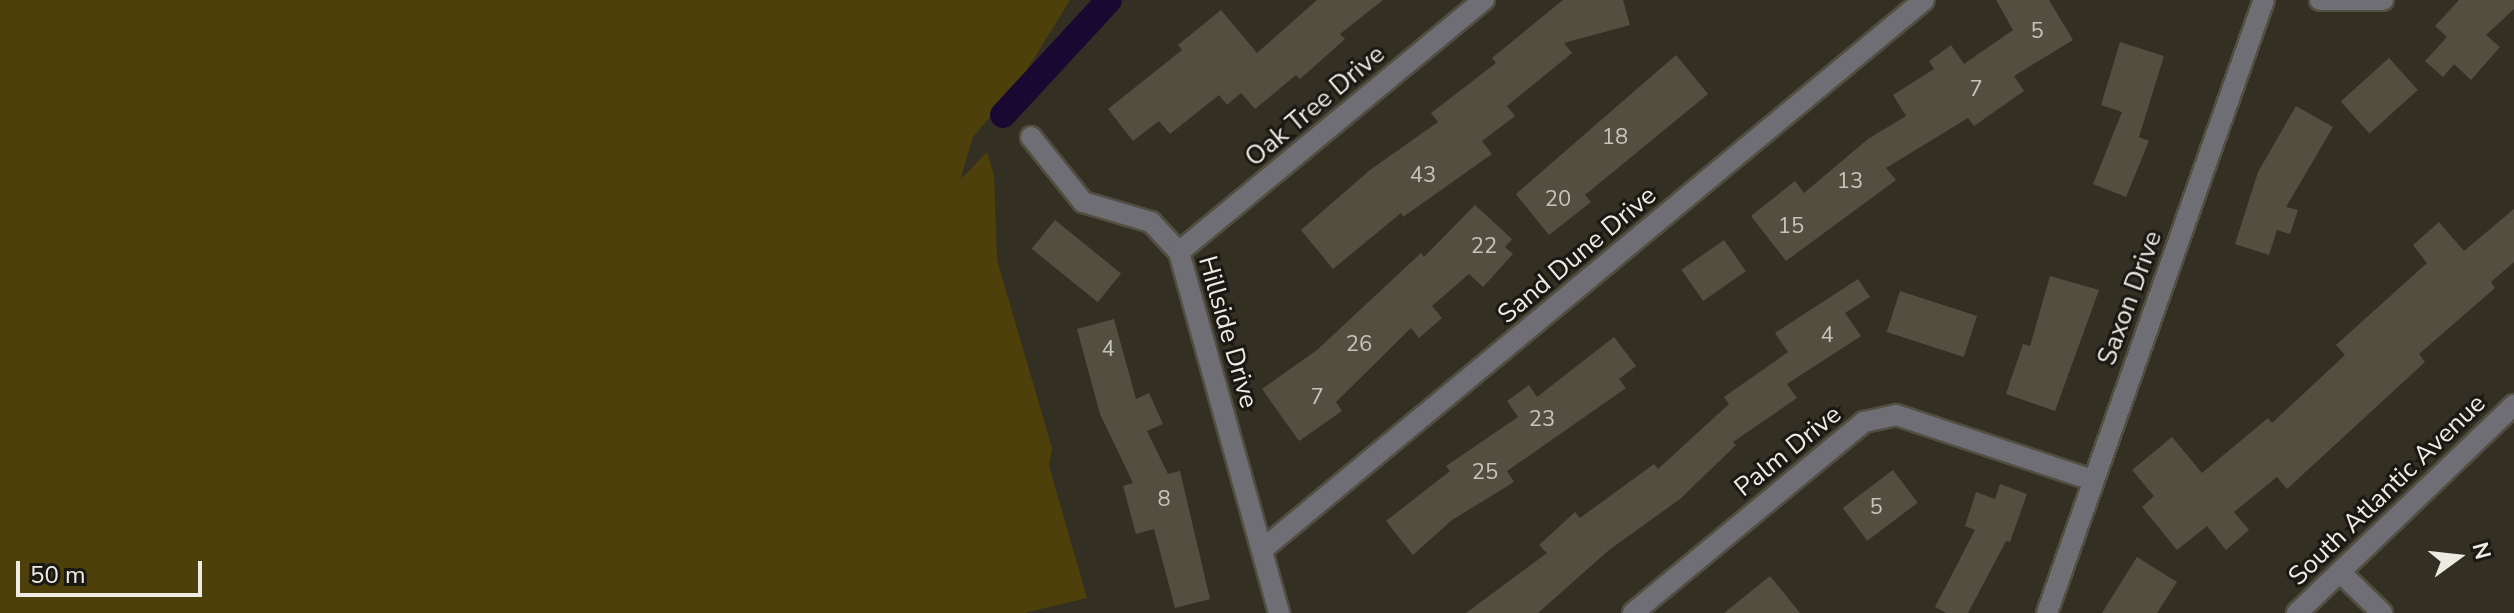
<!DOCTYPE html>
<style>
body{margin:0}
#map{position:relative;width:2514px;height:613px;overflow:hidden;background:#333023;font-family:"Nunito Sans",sans-serif}
div>[style]{position:absolute}
[style*='--x']{left:calc(var(--x)*1px);top:calc(var(--y)*1px);width:calc(var(--w)*1px);rotate:calc(var(--a)*1deg)}
.green>*{inset:0;background:#4d400a}
.canal>*{height:26px;margin:-13px;padding:0 13px;transform-origin:13px;border-radius:13px;background:#190932}
.building>*{inset:0;background:#524e40;transform-origin:0 0}
.roads{filter:drop-shadow(2px 0 #514e42) drop-shadow(-2px 0 #514e42) drop-shadow(0 2px #514e42) drop-shadow(0 -2px #514e42)}
.minor>*{height:20px;margin:-10px;padding:0 10px;transform-origin:10px;border-radius:10px;background:#706e75}
.tertiary>*{height:20px;margin:-10px;padding:0 10px;transform-origin:10px;border-radius:10px;background:#706e75}
span{translate:-50% -50%;white-space:nowrap;text-align:center;line-height:1.15;-webkit-text-stroke:6px #191812;paint-order:stroke}
.number-label{font-size:22px;color:#c6c4ba}
.number-label span{-webkit-text-stroke-width:0}
.street-label{font-size:26px;color:#edebe2}
.north{position:absolute;left:2418px;top:517px;width:80px;height:80px;-webkit-text-stroke:6px #191812;paint-order:stroke;rotate:75deg;font-size:22px;font-weight:700;line-height:32px;text-align:center;color:#edebe2}
.north::after{content:'';display:block;margin:auto;width:28px;height:36px;background:#edebe2;clip-path:polygon(50% 0,100% 100%,50% 72%,0 100%)}
.scale{position:absolute;left:16px;top:561px;width:186px;height:36px;box-sizing:border-box;border:4px solid #edebe2;border-top:0;padding-left:10px;font-size:24px;line-height:28px;white-space:nowrap;color:#edebe2;-webkit-text-stroke:6px #191812;paint-order:stroke}
</style>
<div id="map">
<div class="green">
<i style="clip-path:polygon(0 0,1070px 0,1020px 81px,973px 137px,960px 180px,987px 152px,994px 175px,997px 260px,1052px 448px,1049px 466px,1087px 598px,1024px 613px,0 613px)"></i>
</div>
<div class="canal">
<i style="--x:1003;--y:115;--w:156;--a:-47.3"></i>
</div>
<div class="building">
<i style="clip-path:polygon(1317px 0,1383px 0,1340px 34px,1345px 39px,1300px 79px,1296px 75px,1255px 109px,1241px 93px,1227px 105px,1219px 95px,1170px 134px,1159px 121px,1133px 141px,1108px 109px,1182px 50px,1178px 45px,1221px 10px,1257px 53px)"></i>
<i style="clip-path:polygon(1563px 0,1623px 0,1630px 25px,1564px 43px,1572px 53px,1507px 106px,1515px 116px,1482px 141px,1492px 154px,1403px 217px,1401px 213px,1333px 269px,1301px 230px,1370px 170px,1438px 122px,1431px 113px,1496px 63px,1492px 58px)"></i>
<i style="clip-path:polygon(1996px 0,2049px 0,2073px 40px,2014px 76px,2024px 91px,1974px 126px,1968px 118px,1886px 168px,1896px 180px,1786px 261px,1751px 216px,1795px 181px,1804px 193px,1868px 139px,1906px 116px,1893px 95px,1934px 69px,1929px 61px,1951px 45px,1964px 64px,2013px 30px)"></i>
<i style="clip-path:polygon(2459px 0,2514px 0,2514px 9px,2486px 35px,2500px 47px,2471px 80px,2454px 64px,2443px 77px,2425px 61px,2447px 37px,2435px 26px)"></i>
<i style="clip-path:polygon(2120px 42px,2164px 56px,2139px 137px,2149px 141px,2126px 197px,2093px 184px,2122px 112px,2101px 105px)"></i>
<i style="clip-path:polygon(1676px 55px,1708px 94px,1585px 195px,1591px 202px,1549px 235px,1516px 194px)"></i>
<i style="left:2389px;top:58px;width:43px;height:65px;rotate:48deg"></i>
<i style="clip-path:polygon(2296px 106px,2333px 127px,2286px 207px,2298px 210px,2290px 234px,2277px 230px,2269px 255px,2235px 244px,2258px 172px)"></i>
<i style="clip-path:polygon(1475px 205px,1512px 239px,1505px 247px,1513px 254px,1483px 287px,1469px 274px,1432px 306px,1442px 318px,1419px 338px,1411px 328px,1336px 402px,1342px 411px,1299px 441px,1262px 389px,1317px 350px,1421px 253px,1424px 257px)"></i>
<i style="clip-path:polygon(2514px 209px,2514px 262px,2491px 282px,2495px 288px,2419px 354px,2425px 362px,2287px 489px,2277px 477px,2234px 512px,2249px 530px,2226px 550px,2207px 526px,2177px 550px,2142px 507px,2154px 496px,2132px 470px,2172px 437px,2202px 473px,2268px 418px,2272px 423px,2345px 355px,2336px 345px,2427px 263px,2413px 245px,2439px 222px,2464px 251px)"></i>
<i style="left:1055px;top:220px;width:85px;height:37px;rotate:39deg"></i>
<i style="left:1724px;top:240px;width:38px;height:52px;rotate:55deg"></i>
<i style="clip-path:polygon(2050px 276px,2099px 290px,2055px 411px,2006px 394px,2023px 344px,2030px 346px)"></i>
<i style="clip-path:polygon(1858px 279px,1870px 297px,1845px 313px,1861px 336px,1787px 384px,1797px 398px,1733px 442px,1736px 445px,1680px 499px,1609px 550px,1538px 613px,1466px 613px,1547px 553px,1539px 545px,1575px 512px,1580px 518px,1654px 464px,1658px 469px,1729px 404px,1724px 397px,1788px 352px,1775px 333px)"></i>
<i style="left:1900px;top:291px;width:81px;height:43px;rotate:18deg"></i>
<i style="clip-path:polygon(1114px 319px,1136px 399px,1149px 393px,1163px 424px,1147px 431px,1168px 474px,1180px 471px,1210px 599px,1175px 608px,1154px 529px,1136px 534px,1123px 486px,1133px 483px,1100px 414px,1077px 329px)"></i>
<i style="clip-path:polygon(1614px 337px,1636px 366px,1619px 379px,1626px 388px,1507px 471px,1514px 482px,1452px 520px,1413px 555px,1386px 521px,1450px 471px,1446px 466px,1518px 417px,1507px 401px,1529px 385px,1537px 397px)"></i>
<i style="left:1893px;top:470px;width:41px;height:63px;rotate:53deg"></i>
<i style="clip-path:polygon(2000px 484px,2027px 494px,2010px 542px,2006px 541px,1968px 613px,1946px 613px,1935px 607px,1975px 530px,1965px 526px,1976px 492px,1995px 499px)"></i>
<i style="clip-path:polygon(2137px 557px,2177px 582px,2157px 613px,2102px 613px)"></i>
<i style="clip-path:polygon(1770px 576px,1800px 613px,1724px 613px)"></i>
</div>
<div class="roads">
<div class="minor">
<i style="--x:2320;--y:0;--w:63;--a:0"></i>
<i style="--x:1031;--y:137;--w:83;--a:51.3"></i>
<i style="--x:1083;--y:202;--w:71;--a:16.4"></i>
<i style="--x:1151;--y:222;--w:41;--a:47"></i>
<i style="--x:1179;--y:252;--w:375;--a:74.5"></i>
<i style="--x:1179;--y:252;--w:396;--a:-39.6"></i>
<i style="--x:1263;--y:549;--w:859;--a:-39.71"></i>
<i style="--x:2340;--y:572;--w:59;--a:44.3"></i>
<i style="--x:1633;--y:613;--w:300;--a:-39.6"></i>
<i style="--x:1864;--y:422;--w:33;--a:-12"></i>
<i style="--x:1896;--y:415;--w:207;--a:18.3"></i>
</div>
<div class="tertiary">
<i style="--x:2047;--y:613;--w:650;--a:-70.51"></i>
<i style="--x:2297;--y:613;--w:301;--a:-43.8"></i>
</div>
</div>
<div class="number-label">
<span style="left:2037px;top:32px">5</span>
<span style="left:1976px;top:90px">7</span>
<span style="left:1615px;top:138px">18</span>
<span style="left:1423px;top:176px">43</span>
<span style="left:1850px;top:182px">13</span>
<span style="left:1558px;top:200px">20</span>
<span style="left:1791px;top:227px">15</span>
<span style="left:1484px;top:247px">22</span>
<span style="left:1827px;top:336px">4</span>
<span style="left:1359px;top:345px">26</span>
<span style="left:1108px;top:350px">4</span>
<span style="left:1317px;top:398px">7</span>
<span style="left:1542px;top:420px">23</span>
<span style="left:1485px;top:473px">25</span>
<span style="left:1164px;top:500px">8</span>
<span style="left:1876px;top:508px">5</span>
</div>
<div class="street-label">
<span style="left:1315px;top:106px;rotate:-40deg">Oak Tree Drive</span>
<span style="left:1577px;top:255px;rotate:-40deg">Sand Dune Drive</span>
<span style="left:2130px;top:298px;rotate:-70deg">Saxon Drive</span>
<span style="left:1228px;top:332px;rotate:74deg">Hillside Drive</span>
<span style="left:1788px;top:451px;rotate:-39deg">Palm Drive</span>
<span style="left:2387px;top:490px;rotate:-44deg">South Atlantic Avenue</span>
</div>
<div class="north">N</div>
<div class="scale">50 m</div>
</div>
